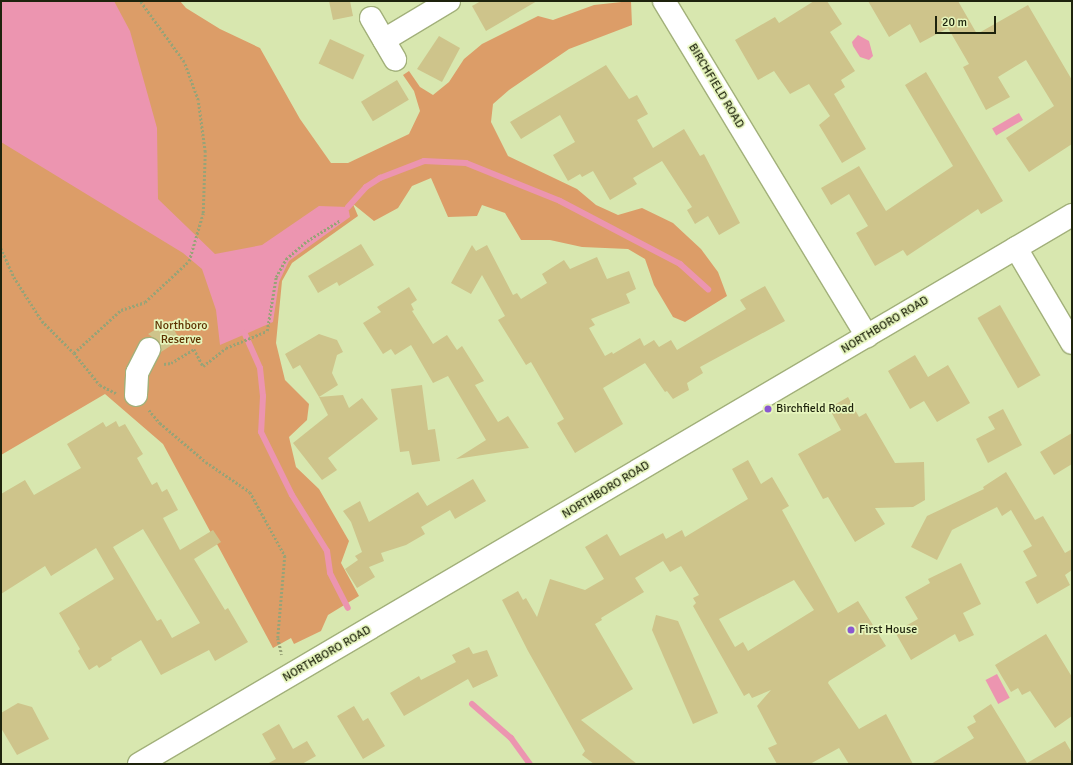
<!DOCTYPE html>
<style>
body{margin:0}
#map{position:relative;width:1073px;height:765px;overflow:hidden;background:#d8e7af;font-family:Signika,sans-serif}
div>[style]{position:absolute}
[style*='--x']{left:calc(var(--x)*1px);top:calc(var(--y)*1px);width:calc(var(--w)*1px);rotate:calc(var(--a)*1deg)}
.green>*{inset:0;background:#dc9d68}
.water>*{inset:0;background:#ec95b0;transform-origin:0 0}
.stream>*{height:6px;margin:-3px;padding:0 3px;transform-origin:3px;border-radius:3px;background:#ec95b0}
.building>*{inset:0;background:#cec48b;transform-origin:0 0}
.path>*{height:2.5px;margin-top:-1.25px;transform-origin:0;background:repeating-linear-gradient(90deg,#98a377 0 2px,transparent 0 4px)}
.roads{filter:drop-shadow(1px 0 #a2b07a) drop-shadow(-1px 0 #a2b07a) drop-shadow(0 1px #a2b07a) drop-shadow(0 -1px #a2b07a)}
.minor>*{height:22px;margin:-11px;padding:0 11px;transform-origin:11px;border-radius:11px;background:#fff}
.dots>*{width:11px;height:11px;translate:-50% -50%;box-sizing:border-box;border:2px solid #e6f5bc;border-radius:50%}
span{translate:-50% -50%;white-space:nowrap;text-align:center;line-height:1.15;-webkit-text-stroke:3.5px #e6f5bc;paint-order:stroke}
.street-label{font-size:12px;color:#1e230d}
.park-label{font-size:12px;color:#5d3101}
.poi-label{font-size:12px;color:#1e230d}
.left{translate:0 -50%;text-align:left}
.frame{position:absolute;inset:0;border:2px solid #1e230d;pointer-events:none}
.scale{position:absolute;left:935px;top:16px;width:61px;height:18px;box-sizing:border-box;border:2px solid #1e230d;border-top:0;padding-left:5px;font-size:12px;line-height:14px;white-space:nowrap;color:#1e230d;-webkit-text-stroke:3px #e6f5bc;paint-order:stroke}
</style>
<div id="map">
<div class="green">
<i style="clip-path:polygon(1px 1px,180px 1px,186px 8px,220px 29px,260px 48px,300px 119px,331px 163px,348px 163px,409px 134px,420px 111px,414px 91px,403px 75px,409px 71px,420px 87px,433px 95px,449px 82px,464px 59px,482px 44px,538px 16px,553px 20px,594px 5px,631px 1px,632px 25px,569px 49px,509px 90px,493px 104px,491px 122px,508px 156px,577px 189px,596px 205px,618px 215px,642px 208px,673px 223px,701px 249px,718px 272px,727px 296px,685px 322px,673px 317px,654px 285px,645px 259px,628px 249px,582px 247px,550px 240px,521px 240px,505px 213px,482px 205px,477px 216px,448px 217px,431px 178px,412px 186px,398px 208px,374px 221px,353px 204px,358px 216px,292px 263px,282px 281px,276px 343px,285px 380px,309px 404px,307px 420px,289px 437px,296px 467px,319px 489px,349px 541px,341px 563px,359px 596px,328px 615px,321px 631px,294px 644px,291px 638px,273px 648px,163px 444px,105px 394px,1px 455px)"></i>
</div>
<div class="water">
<i style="clip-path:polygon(1px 1px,114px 1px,130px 31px,157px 128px,158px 199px,215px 254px,262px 245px,319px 206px,348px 207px,350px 217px,289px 261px,279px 282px,273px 322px,220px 345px,216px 310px,202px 269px,183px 253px,1px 142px)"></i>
<i style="clip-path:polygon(858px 35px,869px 41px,873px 56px,869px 60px,860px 57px,853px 46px,852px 42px)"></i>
<i style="left:1019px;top:113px;width:8px;height:31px;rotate:60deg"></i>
<i style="left:997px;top:674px;width:27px;height:13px;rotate:62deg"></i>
</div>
<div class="stream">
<i style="--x:348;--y:207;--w:27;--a:-48"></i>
<i style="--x:366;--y:187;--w:17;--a:-33"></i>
<i style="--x:380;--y:178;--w:47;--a:-21.1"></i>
<i style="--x:424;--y:161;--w:42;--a:2.7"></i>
<i style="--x:466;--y:163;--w:101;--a:22"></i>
<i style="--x:560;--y:201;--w:136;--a:27.7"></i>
<i style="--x:680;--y:264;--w:38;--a:42"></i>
<i style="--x:244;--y:332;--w:39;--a:66"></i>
<i style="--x:260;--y:368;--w:28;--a:84"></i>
<i style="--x:263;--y:396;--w:36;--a:93"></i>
<i style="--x:261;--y:432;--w:70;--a:63.8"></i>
<i style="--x:292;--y:495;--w:66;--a:58"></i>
<i style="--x:327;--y:551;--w:22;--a:82"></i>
<i style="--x:330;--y:573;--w:39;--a:63"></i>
<i style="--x:472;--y:704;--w:52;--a:41.1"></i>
<i style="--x:511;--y:738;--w:32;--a:54"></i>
</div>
<div class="building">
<i style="clip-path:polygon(329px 1px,350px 1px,353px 16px,333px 20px)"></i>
<i style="clip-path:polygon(481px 1px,537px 1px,486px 31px,472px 6px)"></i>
<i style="clip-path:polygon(814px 1px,827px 1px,842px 24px,830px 32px,855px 71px,841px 80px,845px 87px,834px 94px,866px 149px,842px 163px,819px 125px,830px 116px,809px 84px,790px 94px,774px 71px,758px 80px,735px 40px,775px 17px,779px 23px)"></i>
<i style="clip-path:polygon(868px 1px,958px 1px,977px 34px,1028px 5px,1072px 80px,1072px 144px,1029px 172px,1006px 138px,1054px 106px,1026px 60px,998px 77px,1010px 97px,986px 110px,963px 67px,969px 64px,948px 28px,920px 43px,910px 24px,889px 37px)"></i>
<i style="clip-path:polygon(439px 36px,460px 48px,442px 82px,417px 69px)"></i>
<i style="left:330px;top:39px;width:38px;height:27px;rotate:25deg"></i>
<i style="clip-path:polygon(606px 65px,629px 99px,637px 95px,648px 114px,637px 120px,653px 148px,684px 129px,700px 156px,704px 154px,740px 223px,719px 235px,708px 216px,695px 224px,687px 210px,692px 207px,662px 161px,633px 178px,637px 184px,610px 200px,593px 171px,582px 177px,580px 174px,568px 181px,553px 155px,575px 142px,560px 115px,521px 139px,510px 122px)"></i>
<i style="clip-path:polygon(926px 72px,1003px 201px,981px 214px,978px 209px,907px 256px,903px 250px,875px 266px,856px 233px,868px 226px,849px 194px,831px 205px,821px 188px,859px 166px,886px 211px,953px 166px,905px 85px)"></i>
<i style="left:397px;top:80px;width:23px;height:42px;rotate:59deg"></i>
<i style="clip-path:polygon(361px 244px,374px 265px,339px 286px,337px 282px,318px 293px,308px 276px)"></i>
<i style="clip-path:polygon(472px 245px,476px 251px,487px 245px,513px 295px,517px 293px,521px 299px,547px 283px,542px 274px,564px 260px,570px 269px,597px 257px,607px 279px,629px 271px,636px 289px,626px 294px,630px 303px,591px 319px,595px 325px,589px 328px,605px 356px,612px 352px,613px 354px,640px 338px,644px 346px,654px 340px,659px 347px,671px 340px,677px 350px,746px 309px,740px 300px,765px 286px,785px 321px,700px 367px,703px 373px,687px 383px,689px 390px,673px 399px,667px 391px,665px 392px,645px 363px,603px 388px,623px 424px,575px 453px,557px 423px,564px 419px,531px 362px,526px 365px,498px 320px,505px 316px,482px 275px,471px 294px,451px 283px)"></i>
<i style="clip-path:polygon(409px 287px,417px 300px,411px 304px,414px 310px,412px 311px,433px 344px,447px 335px,457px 350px,462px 346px,484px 381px,475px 385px,498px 422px,508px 416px,529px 448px,456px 459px,486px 440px,448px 376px,433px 383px,411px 345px,395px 355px,391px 349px,383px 354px,363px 323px,381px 312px,377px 307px)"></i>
<i style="left:1000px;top:305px;width:81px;height:26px;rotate:60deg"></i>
<i style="clip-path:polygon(169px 321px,180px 340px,161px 352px,159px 342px,148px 334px)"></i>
<i style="clip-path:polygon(319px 334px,337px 340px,343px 352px,337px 355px,332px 373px,338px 385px,319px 397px,300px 365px,293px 369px,285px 354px)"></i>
<i style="clip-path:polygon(915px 355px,928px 377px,948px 365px,970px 403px,937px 422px,924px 401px,910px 409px,888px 371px)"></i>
<i style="clip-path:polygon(422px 385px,428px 430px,435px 429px,440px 461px,412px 465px,409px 451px,400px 452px,391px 389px)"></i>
<i style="clip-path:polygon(343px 395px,349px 408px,362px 398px,378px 419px,328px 458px,337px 470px,322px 480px,293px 443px,328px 415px,319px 397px)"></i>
<i style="clip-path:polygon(848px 397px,859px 417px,866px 413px,895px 463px,924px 462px,925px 500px,913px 507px,875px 508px,885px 524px,855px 542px,828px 497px,823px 499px,798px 454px,841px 430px,829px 408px)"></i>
<i style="clip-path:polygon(1003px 409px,1022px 445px,988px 463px,976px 439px,995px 429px,988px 417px)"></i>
<i style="clip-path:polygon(evenodd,116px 421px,119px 427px,125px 424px,143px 454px,137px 458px,152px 485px,157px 482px,162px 492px,167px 489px,178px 510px,163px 518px,180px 550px,213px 530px,221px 542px,194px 559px,225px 610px,228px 608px,248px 642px,215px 661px,209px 650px,161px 675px,141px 640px,111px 658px,112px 660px,99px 668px,97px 665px,89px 670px,78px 651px,80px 649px,59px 613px,114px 579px,96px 548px,51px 576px,45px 566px,1px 594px,1px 494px,25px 480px,34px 495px,81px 468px,67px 444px,103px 422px,106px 427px,116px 421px,143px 529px,200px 623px,172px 638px,161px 619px,157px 621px,113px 547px,143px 529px)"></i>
<i style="clip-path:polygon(1072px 433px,1072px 464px,1054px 475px,1040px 452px)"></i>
<i style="clip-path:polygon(evenodd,748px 460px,761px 484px,772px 477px,789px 506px,782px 510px,838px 613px,858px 601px,886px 646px,829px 681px,828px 683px,859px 729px,886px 714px,913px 764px,849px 764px,839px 748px,810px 764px,777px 764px,768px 748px,777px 744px,757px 706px,771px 690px,752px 698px,749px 693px,744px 696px,693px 606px,696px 603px,693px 598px,699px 595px,681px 566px,670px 572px,663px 561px,635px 578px,644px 592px,601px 618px,602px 620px,595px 624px,633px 689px,581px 720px,637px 764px,594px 764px,582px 755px,585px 751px,528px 651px,502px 600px,518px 591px,523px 600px,526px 598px,537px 617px,550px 579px,585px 590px,604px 579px,585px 547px,607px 534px,620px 556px,663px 533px,666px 539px,682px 530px,685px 537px,748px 499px,732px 469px,748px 460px,794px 580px,814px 610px,748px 651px,743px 642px,735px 647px,719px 619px,794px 580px)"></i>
<i style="clip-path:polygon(1006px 472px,1035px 520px,1043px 516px,1065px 553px,1072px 549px,1072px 570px,1065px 575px,1070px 585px,1037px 604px,1025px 582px,1037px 576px,1023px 551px,1032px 546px,1011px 510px,1002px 516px,997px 507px,952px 530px,937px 560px,911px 547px,927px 516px,984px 489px,983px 487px)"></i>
<i style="clip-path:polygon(473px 479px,486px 501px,455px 519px,450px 510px,421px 527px,425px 534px,406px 545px,381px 553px,384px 561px,369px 567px,375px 577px,357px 588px,345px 569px,358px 560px,355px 556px,362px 552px,351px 522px,343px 511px,360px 501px,369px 522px,418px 492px,427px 506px)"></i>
<i style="clip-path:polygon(961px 563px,981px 604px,963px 613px,974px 635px,959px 642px,955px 634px,911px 660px,895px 632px,918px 619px,905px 597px,930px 583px,928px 579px)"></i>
<i style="clip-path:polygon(656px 615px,678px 621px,718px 713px,693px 724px,652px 630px)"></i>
<i style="clip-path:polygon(1046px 634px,1072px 677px,1072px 716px,1055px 728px,1030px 691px,1022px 695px,1018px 688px,1011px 692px,995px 665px)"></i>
<i style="clip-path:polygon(469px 647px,473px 654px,487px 650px,498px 676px,473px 688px,468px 679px,404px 716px,390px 693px,419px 676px,421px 680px,456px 662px,452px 655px)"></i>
<i style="clip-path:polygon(18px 703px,32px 707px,49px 739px,17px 755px,1px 728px,1px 713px)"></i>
<i style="clip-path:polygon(991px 704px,1027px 763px,1065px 741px,1072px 753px,1072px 764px,931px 764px,974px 738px,967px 727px,976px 722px,973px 716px)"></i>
<i style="clip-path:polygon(354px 706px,363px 721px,368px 718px,385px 746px,363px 759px,337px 716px)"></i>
<i style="clip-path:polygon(279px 724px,293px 749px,307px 741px,316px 756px,302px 764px,267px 764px,276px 759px,262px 734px)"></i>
</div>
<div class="path">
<i style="--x:1;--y:248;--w:32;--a:66"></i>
<i style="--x:14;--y:277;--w:52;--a:57.5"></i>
<i style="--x:42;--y:321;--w:45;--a:45"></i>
<i style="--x:74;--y:353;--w:64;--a:-42.5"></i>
<i style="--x:121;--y:310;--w:25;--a:-18"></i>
<i style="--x:145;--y:302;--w:60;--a:-43"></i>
<i style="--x:189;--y:261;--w:50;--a:-73.7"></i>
<i style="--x:203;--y:213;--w:61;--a:-88.1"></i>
<i style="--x:205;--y:152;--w:52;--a:-97.7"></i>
<i style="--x:198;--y:100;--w:40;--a:-110.2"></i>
<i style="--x:184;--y:62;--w:75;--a:-125.8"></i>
<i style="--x:74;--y:353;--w:41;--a:50.9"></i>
<i style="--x:100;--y:385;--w:18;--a:27"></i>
<i style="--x:164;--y:364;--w:7;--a:-8"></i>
<i style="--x:171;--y:363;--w:27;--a:-31"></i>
<i style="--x:194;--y:349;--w:19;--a:62"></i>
<i style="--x:203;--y:366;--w:29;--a:-38"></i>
<i style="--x:226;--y:348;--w:44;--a:-22.5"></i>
<i style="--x:267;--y:331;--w:55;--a:-80.5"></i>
<i style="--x:276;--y:277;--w:21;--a:-61"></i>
<i style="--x:286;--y:259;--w:28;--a:-41"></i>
<i style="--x:307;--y:241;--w:39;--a:-32"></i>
<i style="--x:149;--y:410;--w:17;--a:50"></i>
<i style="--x:160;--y:423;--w:60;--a:40.3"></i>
<i style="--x:206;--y:462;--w:53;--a:34.3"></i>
<i style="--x:250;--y:492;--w:73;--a:61.3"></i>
<i style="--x:285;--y:556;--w:82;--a:94.9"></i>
<i style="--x:278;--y:638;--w:17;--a:77"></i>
</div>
<div class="roads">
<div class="minor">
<i style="--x:664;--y:1;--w:392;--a:58.8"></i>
<i style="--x:371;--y:18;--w:48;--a:59.7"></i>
<i style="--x:384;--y:40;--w:76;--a:-31"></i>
<i style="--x:1016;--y:248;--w:110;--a:59.5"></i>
<i style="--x:136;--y:395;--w:22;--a:-87"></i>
<i style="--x:137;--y:373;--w:27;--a:-63"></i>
<i style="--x:139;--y:764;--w:1083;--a:-30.47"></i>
</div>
</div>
<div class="dots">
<i style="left:768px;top:409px;background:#8a58d0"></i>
<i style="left:851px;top:630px;background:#8a58d0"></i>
</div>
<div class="street-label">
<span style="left:716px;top:86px;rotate:59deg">BIRCHFIELD ROAD</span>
<span style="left:885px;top:325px;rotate:-31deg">NORTHBORO ROAD</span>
<span style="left:606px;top:490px;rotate:-31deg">NORTHBORO ROAD</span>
<span style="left:327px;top:654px;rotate:-30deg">NORTHBORO ROAD</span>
</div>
<div class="park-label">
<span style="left:181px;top:333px">Northboro<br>Reserve</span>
</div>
<div class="poi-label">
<span class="left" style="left:776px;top:409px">Birchfield Road</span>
<span class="left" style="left:859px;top:630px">First House</span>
</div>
<div class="frame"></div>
<div class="scale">20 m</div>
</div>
